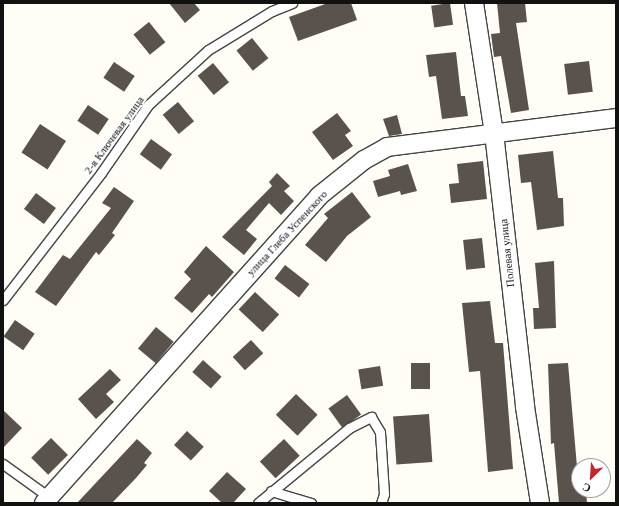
<!DOCTYPE html>
<meta charset="utf-8">
<style>
body{margin:0}
#map{position:relative;width:619px;height:506px;overflow:hidden;background:#fffdf5;font-family:"Times New Roman",serif}
div>[style]{position:absolute}
[style*='--x']{left:calc(var(--x)*1px);top:calc(var(--y)*1px);width:calc(var(--w)*1px);rotate:calc(var(--a)*1deg)}
.building>*{inset:0;background:#5a524d;transform-origin:0 0}
.roads{filter:drop-shadow(1px 0 #444) drop-shadow(-1px 0 #444) drop-shadow(0 1px #444) drop-shadow(0 -1px #444)}
.lane>*{height:9px;margin:-4.5px;padding:0 4.5px;transform-origin:4.5px;border-radius:4.5px;background:#fff}
.street>*{height:18px;margin:-9px;padding:0 9px;transform-origin:9px;border-radius:9px;background:#fff}
span{translate:-50% -50%;white-space:nowrap;text-align:center;line-height:1.15;-webkit-text-stroke:4px #fff;paint-order:stroke}
.street-label{font-size:11px;color:#111}
.frame{position:absolute;inset:0;border:4px solid #111;pointer-events:none}
.north{position:absolute;left:571px;top:458px;width:40px;height:40px;box-sizing:border-box;background:#fff;border:1px solid #a0a0a0;border-radius:50%;rotate:205deg;font-size:11px;font-weight:700;line-height:16px;text-align:center;color:#111}
.north::after{content:'';display:block;margin:auto;width:14px;height:18px;background:#c4262e;clip-path:polygon(50% 0,100% 100%,50% 72%,0 100%)}
</style>
<div id="map">
<div class="building">
<i style="clip-path:polygon(169px 3px,194px 3px,200px 10px,185px 23px)"></i>
<i style="clip-path:polygon(328px 3px,351px 3px,357px 20px,298px 41px,289px 17px)"></i>
<i style="left:450px;top:3px;width:22px;height:19px;rotate:82deg"></i>
<i style="clip-path:polygon(497px 3px,525px 3px,527px 22px,516px 23px,529px 110px,511px 113px,501px 56px,494px 57px,491px 34px,500px 33px)"></i>
<i style="left:149px;top:22px;width:26px;height:20px;rotate:51deg"></i>
<i style="left:252px;top:38px;width:26px;height:20px;rotate:51deg"></i>
<i style="clip-path:polygon(456px 52px,461px 96px,465px 96px,468px 116px,442px 119px,436px 76px,429px 77px,426px 55px)"></i>
<i style="left:589px;top:61px;width:31px;height:25px;rotate:83deg"></i>
<i style="left:114px;top:62px;width:25px;height:19px;rotate:34deg"></i>
<i style="left:213px;top:63px;width:25px;height:20px;rotate:50deg"></i>
<i style="left:178px;top:102px;width:25px;height:20px;rotate:50deg"></i>
<i style="left:88px;top:105px;width:25px;height:19px;rotate:34deg"></i>
<i style="clip-path:polygon(337px 113px,351px 131px,345px 135px,353px 146px,333px 160px,312px 132px)"></i>
<i style="clip-path:polygon(397px 115px,402px 134px,389px 136px,383px 119px)"></i>
<i style="left:40px;top:124px;width:31px;height:34px;rotate:33deg"></i>
<i style="left:151px;top:139px;width:26px;height:19px;rotate:36deg"></i>
<i style="clip-path:polygon(553px 151px,558px 198px,563px 198px,564px 226px,537px 230px,531px 182px,521px 183px,518px 155px)"></i>
<i style="clip-path:polygon(483px 161px,487px 199px,451px 203px,449px 184px,459px 183px,457px 164px)"></i>
<i style="clip-path:polygon(408px 164px,417px 191px,401px 195px,400px 191px,378px 197px,373px 181px,390px 176px,388px 170px)"></i>
<i style="clip-path:polygon(277px 173px,290px 186px,284px 191px,294px 201px,281px 215px,269px 203px,246px 230px,257px 239px,244px 255px,222px 237px,272px 186px,269px 182px)"></i>
<i style="clip-path:polygon(114px 187px,134px 201px,112px 233px,115px 235px,99px 255px,96px 252px,56px 306px,35px 292px,63px 255px,70px 259px,111px 208px,102px 203px)"></i>
<i style="clip-path:polygon(352px 192px,371px 217px,347px 236px,326px 262px,305px 245px,328px 218px,324px 214px)"></i>
<i style="left:36px;top:193px;width:25px;height:20px;rotate:37deg"></i>
<i style="left:482px;top:238px;width:30px;height:19px;rotate:84deg"></i>
<i style="clip-path:polygon(206px 246px,234px 272px,212px 297px,209px 294px,192px 313px,174px 298px,191px 279px,184px 272px)"></i>
<i style="clip-path:polygon(554px 261px,556px 328px,534px 329px,533px 308px,539px 308px,535px 263px)"></i>
<i style="left:285px;top:265px;width:31px;height:17px;rotate:38deg"></i>
<i style="left:255px;top:292px;width:33px;height:24px;rotate:43deg"></i>
<i style="clip-path:polygon(490px 301px,495px 343px,503px 343px,513px 469px,488px 472px,480px 371px,469px 372px,462px 303px)"></i>
<i style="left:15px;top:320px;width:24px;height:20px;rotate:35deg"></i>
<i style="left:156px;top:327px;width:23px;height:28px;rotate:40deg"></i>
<i style="left:251px;top:340px;width:18px;height:25px;rotate:47deg"></i>
<i style="left:203px;top:360px;width:25px;height:16px;rotate:42deg"></i>
<i style="left:411px;top:363px;width:19px;height:26px"></i>
<i style="clip-path:polygon(568px 363px,579px 490px,586px 490px,587px 503px,559px 503px,554px 443px,551px 444px,548px 364px)"></i>
<i style="left:380px;top:366px;width:20px;height:22px;rotate:81deg"></i>
<i style="clip-path:polygon(110px 369px,121px 380px,106px 394px,114px 402px,96px 419px,78px 399px)"></i>
<i style="left:296px;top:394px;width:30px;height:29px;rotate:44deg"></i>
<i style="left:347px;top:395px;width:24px;height:23px;rotate:54deg"></i>
<i style="clip-path:polygon(3px 410px,22px 428px,3px 448px)"></i>
<i style="left:429px;top:414px;width:48px;height:36px;rotate:86deg"></i>
<i style="left:187px;top:431px;width:23px;height:19px;rotate:43deg"></i>
<i style="left:51px;top:438px;width:24px;height:28px;rotate:45deg"></i>
<i style="clip-path:polygon(137px 439px,152px 453px,144px 463px,147px 465px,136px 478px,112px 503px,77px 503px)"></i>
<i style="left:284px;top:439px;width:23px;height:33px;rotate:47deg"></i>
<i style="clip-path:polygon(227px 472px,246px 489px,233px 503px,222px 503px,209px 491px)"></i>
</div>
<div class="roads">
<div class="lane">
<i style="--x:3;--y:300;--w:160;--a:-52.3"></i>
<i style="--x:101;--y:173;--w:83;--a:-55.3"></i>
<i style="--x:148;--y:105;--w:81;--a:-42.5"></i>
<i style="--x:208;--y:50;--w:75;--a:-31.4"></i>
<i style="--x:272;--y:11;--w:22;--a:-22"></i>
<i style="--x:3;--y:464;--w:57;--a:35.7"></i>
<i style="--x:271;--y:491;--w:42;--a:16.7"></i>
<i style="--x:258;--y:503;--w:118;--a:-39.5"></i>
<i style="--x:349;--y:428;--w:25;--a:-27"></i>
<i style="--x:371;--y:417;--w:17;--a:59"></i>
<i style="--x:380;--y:432;--w:62;--a:86.3"></i>
<i style="--x:384;--y:494;--w:9;--a:108"></i>
</div>
<div class="street">
<i style="--x:474;--y:3;--w:132;--a:81.3"></i>
<i style="--x:494;--y:133;--w:276;--a:83.5"></i>
<i style="--x:525;--y:407;--w:97;--a:81.1"></i>
<i style="--x:44;--y:503;--w:412;--a:-48.1"></i>
<i style="--x:319;--y:196;--w:58;--a:-38.7"></i>
<i style="--x:364;--y:160;--w:26;--a:-29"></i>
<i style="--x:387;--y:147;--w:231;--a:-7.2"></i>
</div>
</div>
<div class="street-label">
<span style="left:114px;top:135px;rotate:-54deg">2-я Ключевая улица</span>
<span style="left:287px;top:233px;rotate:-47deg">улица Глеба Успенского</span>
<span style="left:507px;top:253px;rotate:-96deg">Полевая улица</span>
</div>
<div class="frame"></div>
<div class="north">С</div>
</div>
